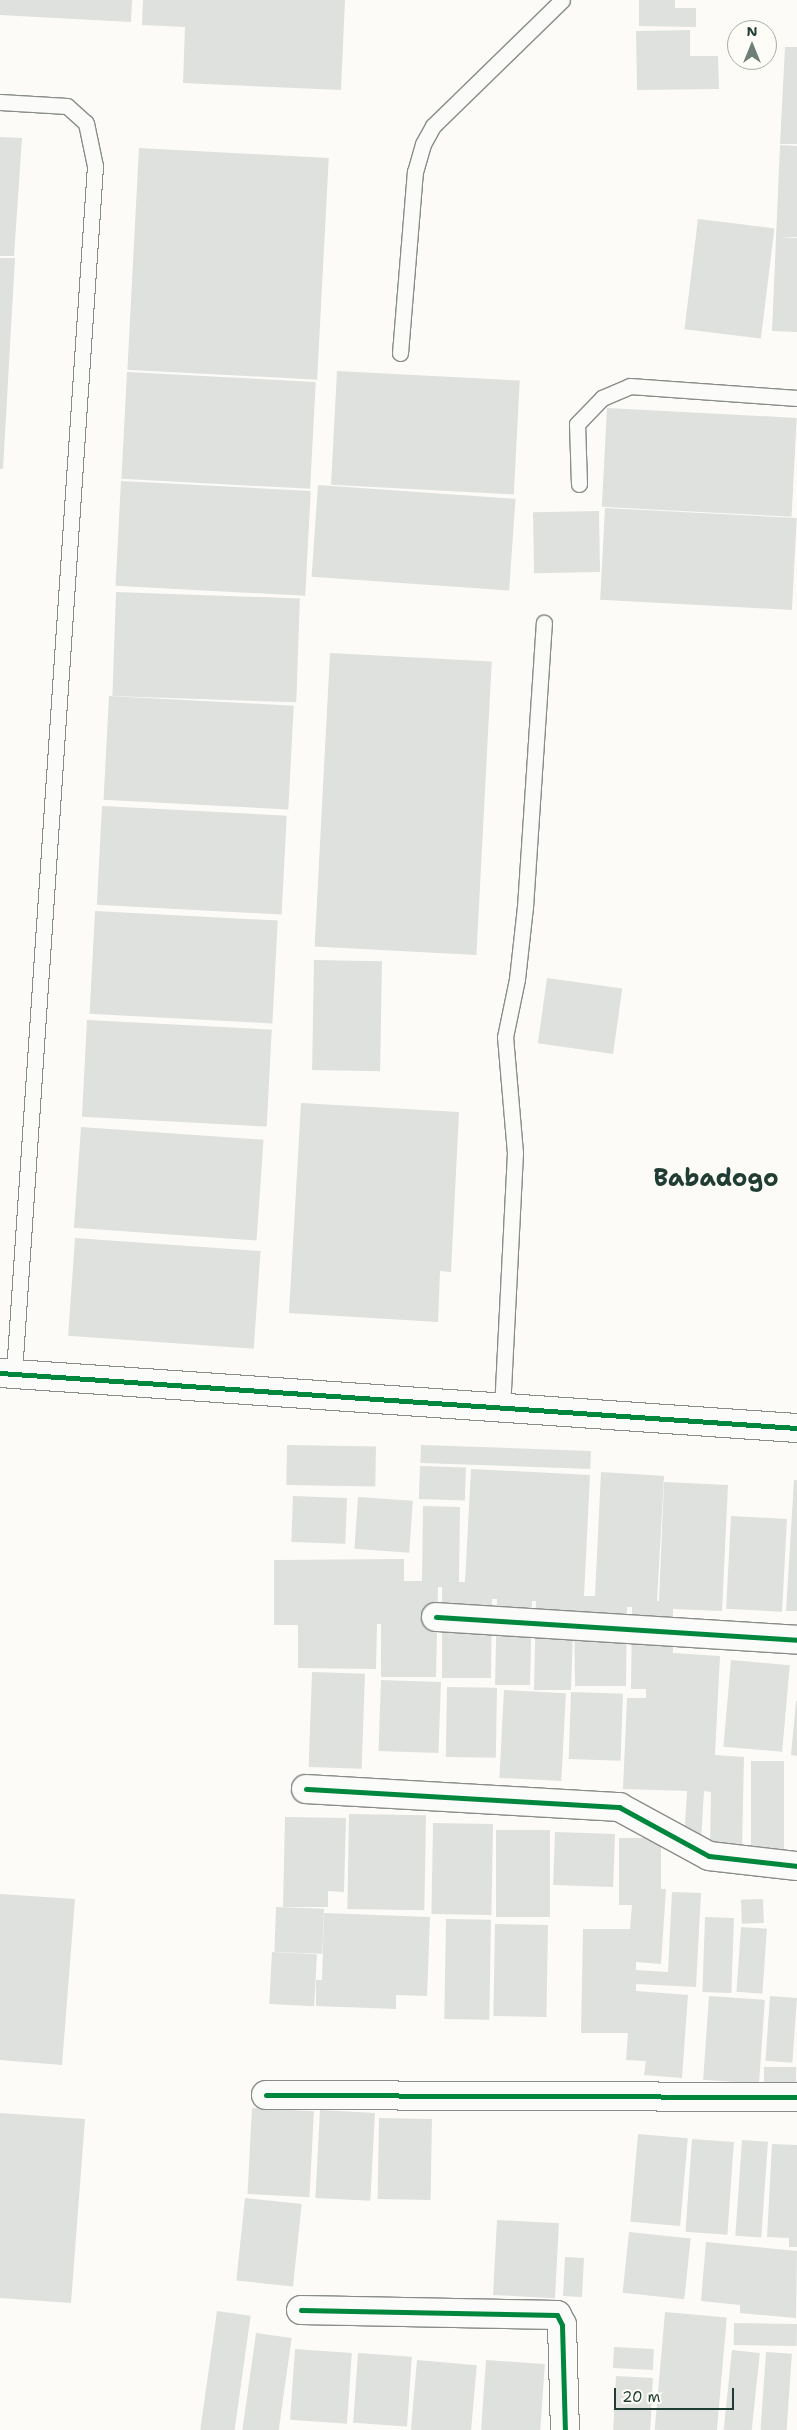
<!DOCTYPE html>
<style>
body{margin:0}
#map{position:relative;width:797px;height:2430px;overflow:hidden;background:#fcfbf8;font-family:"Shantell Sans",sans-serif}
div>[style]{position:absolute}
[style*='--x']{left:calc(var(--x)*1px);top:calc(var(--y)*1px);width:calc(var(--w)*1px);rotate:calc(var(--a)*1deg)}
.building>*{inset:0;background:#dfe1de;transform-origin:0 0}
.roads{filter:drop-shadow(1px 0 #888d8a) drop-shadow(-1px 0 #888d8a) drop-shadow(0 1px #888d8a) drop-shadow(0 -1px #888d8a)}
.service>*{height:15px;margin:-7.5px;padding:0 7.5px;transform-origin:7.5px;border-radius:7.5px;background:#fbfbf9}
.minor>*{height:28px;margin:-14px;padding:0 14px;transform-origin:14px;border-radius:14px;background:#fbfbf9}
.cycleway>*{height:5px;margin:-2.5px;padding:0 2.5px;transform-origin:2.5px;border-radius:2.5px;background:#00873e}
span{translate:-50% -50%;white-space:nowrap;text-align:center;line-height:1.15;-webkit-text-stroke:5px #fdfcf7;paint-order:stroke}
.district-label{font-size:24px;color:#1f3d34;font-weight:700}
.north{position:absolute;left:727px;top:20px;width:50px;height:50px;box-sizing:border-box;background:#fdfcf7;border:1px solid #a4b0a9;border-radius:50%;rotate:0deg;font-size:14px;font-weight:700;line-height:20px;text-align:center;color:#1f3d34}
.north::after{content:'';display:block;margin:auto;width:18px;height:22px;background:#6c8079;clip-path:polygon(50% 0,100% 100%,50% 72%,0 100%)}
.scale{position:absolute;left:614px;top:2388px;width:120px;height:22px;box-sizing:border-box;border:2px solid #1f3d34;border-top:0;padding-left:6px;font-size:15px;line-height:18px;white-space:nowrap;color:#1f3d34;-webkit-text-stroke:4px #fdfcf7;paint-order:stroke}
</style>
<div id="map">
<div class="building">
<i style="clip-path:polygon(0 0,132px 0,131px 22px,0 15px)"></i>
<i style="clip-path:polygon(143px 0,345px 0,341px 90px,183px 83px,185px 27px,142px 25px)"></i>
<i style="clip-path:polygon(639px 0,675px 0,675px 8px,696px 8px,696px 27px,639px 26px)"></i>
<i style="clip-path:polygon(690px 30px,690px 56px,718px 56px,719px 89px,637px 90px,636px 31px)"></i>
<i style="clip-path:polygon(785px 47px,797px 47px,797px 144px,780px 144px)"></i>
<i style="clip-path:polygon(0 137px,22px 138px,14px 256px,0 256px)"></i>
<i style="clip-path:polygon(780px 145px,797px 146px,797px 237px,780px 237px,797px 238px,797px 332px,772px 331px)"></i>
<i style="left:139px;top:148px;width:190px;height:222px;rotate:3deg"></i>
<i style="left:698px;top:219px;width:77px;height:111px;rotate:7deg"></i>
<i style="clip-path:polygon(0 258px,15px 258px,3px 469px,0 469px)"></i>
<i style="left:337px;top:371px;width:183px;height:114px;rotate:3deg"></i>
<i style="left:127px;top:372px;width:189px;height:107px;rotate:3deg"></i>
<i style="left:607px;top:408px;width:190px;height:99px;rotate:3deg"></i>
<i style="left:121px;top:481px;width:190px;height:105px;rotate:3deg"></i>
<i style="left:318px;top:485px;width:198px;height:92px;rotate:4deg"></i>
<i style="left:605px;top:508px;width:192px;height:92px;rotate:3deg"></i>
<i style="left:599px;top:511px;width:61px;height:66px;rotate:89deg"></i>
<i style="left:116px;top:592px;width:184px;height:104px;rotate:2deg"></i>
<i style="left:330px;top:653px;width:162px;height:294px;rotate:3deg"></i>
<i style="left:109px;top:696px;width:185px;height:104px;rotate:3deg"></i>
<i style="left:102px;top:806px;width:185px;height:99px;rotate:3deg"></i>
<i style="left:95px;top:911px;width:183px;height:103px;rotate:3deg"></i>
<i style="left:314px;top:960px;width:68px;height:110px;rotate:1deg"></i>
<i style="left:547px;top:978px;width:76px;height:66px;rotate:8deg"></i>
<i style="left:87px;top:1020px;width:185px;height:97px;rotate:3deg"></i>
<i style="clip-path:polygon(301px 1103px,459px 1112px,451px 1272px,440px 1271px,438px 1322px,289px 1313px)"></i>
<i style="left:81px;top:1127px;width:183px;height:101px;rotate:4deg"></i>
<i style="left:75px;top:1238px;width:186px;height:98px;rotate:4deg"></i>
<i style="left:287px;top:1445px;width:89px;height:40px;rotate:1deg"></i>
<i style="left:421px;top:1445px;width:170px;height:18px;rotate:2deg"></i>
<i style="left:420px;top:1466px;width:46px;height:33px;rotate:2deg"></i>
<i style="clip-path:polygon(471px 1469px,590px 1475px,584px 1596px,595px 1596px,601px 1472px,664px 1476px,657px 1601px,659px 1601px,664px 1482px,728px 1485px,722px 1611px,673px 1609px,673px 1653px,720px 1656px,715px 1755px,744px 1757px,742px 1846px,710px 1846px,711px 1792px,704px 1791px,701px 1841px,684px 1840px,687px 1791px,623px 1789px,627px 1698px,646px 1698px,646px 1689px,631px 1689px,632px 1607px,627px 1607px,626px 1686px,575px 1686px,574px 1603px,571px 1690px,534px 1690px,536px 1601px,532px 1601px,530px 1685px,495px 1685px,497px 1599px,492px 1599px,491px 1678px,442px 1678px,442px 1587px,438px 1587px,436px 1677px,381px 1677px,381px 1624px,377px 1624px,376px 1669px,298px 1668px,298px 1625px,274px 1625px,274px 1560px,404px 1559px,404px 1581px,422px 1581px,423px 1506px,460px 1507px,459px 1582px,465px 1582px)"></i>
<i style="clip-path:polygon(794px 1480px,797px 1480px,797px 1611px,786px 1611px)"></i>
<i style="left:293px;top:1496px;width:54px;height:46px;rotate:2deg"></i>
<i style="left:358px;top:1497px;width:55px;height:52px;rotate:4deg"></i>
<i style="left:731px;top:1516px;width:56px;height:93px;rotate:3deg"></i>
<i style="left:731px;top:1660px;width:59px;height:87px;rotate:5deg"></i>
<i style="left:312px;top:1672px;width:53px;height:95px;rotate:2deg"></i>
<i style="left:381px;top:1680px;width:60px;height:71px;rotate:2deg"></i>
<i style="left:447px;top:1687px;width:50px;height:70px;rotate:1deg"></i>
<i style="left:504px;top:1690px;width:62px;height:88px;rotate:3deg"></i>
<i style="left:571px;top:1692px;width:52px;height:67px;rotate:2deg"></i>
<i style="clip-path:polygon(796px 1701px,797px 1701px,797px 1756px,791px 1755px)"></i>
<i style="left:751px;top:1761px;width:33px;height:89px"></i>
<i style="left:349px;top:1814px;width:77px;height:95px;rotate:1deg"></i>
<i style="clip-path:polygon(285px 1817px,346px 1818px,344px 1892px,328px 1891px,328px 1907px,283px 1907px)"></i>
<i style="left:433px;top:1823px;width:60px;height:91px;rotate:1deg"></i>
<i style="left:496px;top:1830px;width:54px;height:87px"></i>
<i style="left:555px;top:1832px;width:60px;height:53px;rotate:2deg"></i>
<i style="clip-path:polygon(619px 1838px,661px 1838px,661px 1889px,666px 1889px,661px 1964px,636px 1962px,636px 1970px,668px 1972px,672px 1892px,701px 1893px,696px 1987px,636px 1984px,636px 1991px,688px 1995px,682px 2078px,644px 2075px,646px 2061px,626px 2060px,628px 2033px,581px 2033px,583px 1929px,630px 1929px,632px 1905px,619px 1905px)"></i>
<i style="clip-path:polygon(0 1894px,75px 1899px,62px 2065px,0 2060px)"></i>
<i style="left:763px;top:1899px;width:24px;height:22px;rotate:88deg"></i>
<i style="left:276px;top:1907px;width:48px;height:45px;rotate:2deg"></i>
<i style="clip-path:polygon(324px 1913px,430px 1917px,427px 1996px,396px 1995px,396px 2009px,316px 2006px,316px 1980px,322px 1980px)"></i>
<i style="left:705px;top:1917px;width:29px;height:75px;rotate:2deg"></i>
<i style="left:446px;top:1919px;width:45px;height:100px;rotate:1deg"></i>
<i style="left:495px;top:1924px;width:53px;height:92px;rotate:1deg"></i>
<i style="left:741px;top:1927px;width:26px;height:65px;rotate:4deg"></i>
<i style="left:272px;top:1952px;width:45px;height:52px;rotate:3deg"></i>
<i style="left:709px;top:1996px;width:56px;height:84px;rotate:4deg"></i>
<i style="left:770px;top:1996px;width:27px;height:65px;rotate:4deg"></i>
<i style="left:764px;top:2067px;width:32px;height:19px"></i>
<i style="left:252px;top:2108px;width:62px;height:86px;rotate:3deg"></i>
<i style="left:320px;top:2110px;width:55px;height:88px;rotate:3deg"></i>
<i style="clip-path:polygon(0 2113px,85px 2119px,71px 2303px,0 2298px)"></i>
<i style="left:379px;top:2118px;width:53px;height:81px;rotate:1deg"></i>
<i style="left:638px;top:2134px;width:50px;height:88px;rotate:5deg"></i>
<i style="left:692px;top:2139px;width:42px;height:93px;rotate:4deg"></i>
<i style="left:742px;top:2140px;width:26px;height:96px;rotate:4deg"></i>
<i style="clip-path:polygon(772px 2144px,797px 2145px,797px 2247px,789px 2247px,789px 2238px,767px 2237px)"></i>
<i style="left:245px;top:2198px;width:57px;height:83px;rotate:6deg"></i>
<i style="left:497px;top:2220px;width:62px;height:75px;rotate:3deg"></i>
<i style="left:629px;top:2232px;width:62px;height:61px;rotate:6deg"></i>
<i style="clip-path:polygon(706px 2242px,797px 2251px,796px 2318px,740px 2313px,740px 2305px,701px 2301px)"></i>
<i style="left:584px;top:2258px;width:39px;height:19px;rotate:93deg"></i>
<i style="left:217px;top:2311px;width:34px;height:120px;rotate:8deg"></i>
<i style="left:665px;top:2312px;width:62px;height:118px;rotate:5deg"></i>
<i style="left:734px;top:2323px;width:63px;height:22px;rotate:1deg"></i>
<i style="left:256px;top:2333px;width:36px;height:98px;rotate:8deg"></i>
<i style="left:614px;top:2347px;width:40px;height:21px;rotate:3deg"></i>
<i style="left:295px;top:2349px;width:57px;height:71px;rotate:4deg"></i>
<i style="left:732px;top:2350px;width:28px;height:80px;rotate:6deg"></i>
<i style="left:766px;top:2352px;width:26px;height:78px;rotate:4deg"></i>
<i style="left:358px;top:2353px;width:54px;height:70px;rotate:4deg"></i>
<i style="left:417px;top:2360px;width:60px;height:70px;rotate:5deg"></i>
<i style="left:486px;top:2360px;width:59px;height:70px;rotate:4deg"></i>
<i style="left:616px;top:2376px;width:37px;height:54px;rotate:3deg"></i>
</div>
<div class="roads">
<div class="service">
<i style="--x:0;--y:102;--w:67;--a:3.4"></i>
<i style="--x:67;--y:106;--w:25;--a:42"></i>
<i style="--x:86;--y:123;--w:44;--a:78.2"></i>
<i style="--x:95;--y:166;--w:1211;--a:93.84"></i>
<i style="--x:400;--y:353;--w:182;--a:-85.3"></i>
<i style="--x:415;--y:172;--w:29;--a:-74"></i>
<i style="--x:423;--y:144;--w:21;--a:-61"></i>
<i style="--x:433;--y:126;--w:180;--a:-44.3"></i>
<i style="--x:579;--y:484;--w:60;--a:-91.9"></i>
<i style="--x:577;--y:424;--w:36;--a:-46"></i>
<i style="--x:602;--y:398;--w:30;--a:-23"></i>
<i style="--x:630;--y:386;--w:167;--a:4.1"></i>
<i style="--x:502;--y:1409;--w:256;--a:-87.1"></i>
<i style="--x:515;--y:1153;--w:116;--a:-94.9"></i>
<i style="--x:505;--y:1037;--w:59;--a:-78.3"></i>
<i style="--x:517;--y:979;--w:72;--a:-83.7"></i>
<i style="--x:525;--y:907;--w:285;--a:-86.2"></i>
</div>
<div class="minor">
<i style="--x:0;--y:1373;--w:799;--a:3.95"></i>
<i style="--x:436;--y:1617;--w:362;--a:3.6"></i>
<i style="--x:306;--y:1789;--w:314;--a:3.3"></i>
<i style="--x:619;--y:1807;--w:102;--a:28.6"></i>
<i style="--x:709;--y:1856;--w:89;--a:6.5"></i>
<i style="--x:266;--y:2095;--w:531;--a:0.22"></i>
<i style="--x:301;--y:2310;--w:256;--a:1.1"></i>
<i style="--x:557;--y:2315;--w:11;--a:63"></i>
<i style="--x:562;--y:2325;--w:105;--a:88.4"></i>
</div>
</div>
<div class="cycleway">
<i style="--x:0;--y:1373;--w:799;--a:3.95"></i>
<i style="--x:436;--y:1617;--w:362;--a:3.6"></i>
<i style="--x:306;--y:1789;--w:314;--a:3.3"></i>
<i style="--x:619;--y:1807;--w:102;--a:28.6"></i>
<i style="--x:709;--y:1856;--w:89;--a:6.5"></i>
<i style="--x:266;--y:2095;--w:531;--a:0.22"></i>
<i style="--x:301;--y:2310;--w:256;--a:1.1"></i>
<i style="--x:557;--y:2315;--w:11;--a:63"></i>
<i style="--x:562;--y:2325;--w:105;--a:88.4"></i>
</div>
<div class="district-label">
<span style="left:716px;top:1179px">Babadogo</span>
</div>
<div class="north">N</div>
<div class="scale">20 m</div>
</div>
